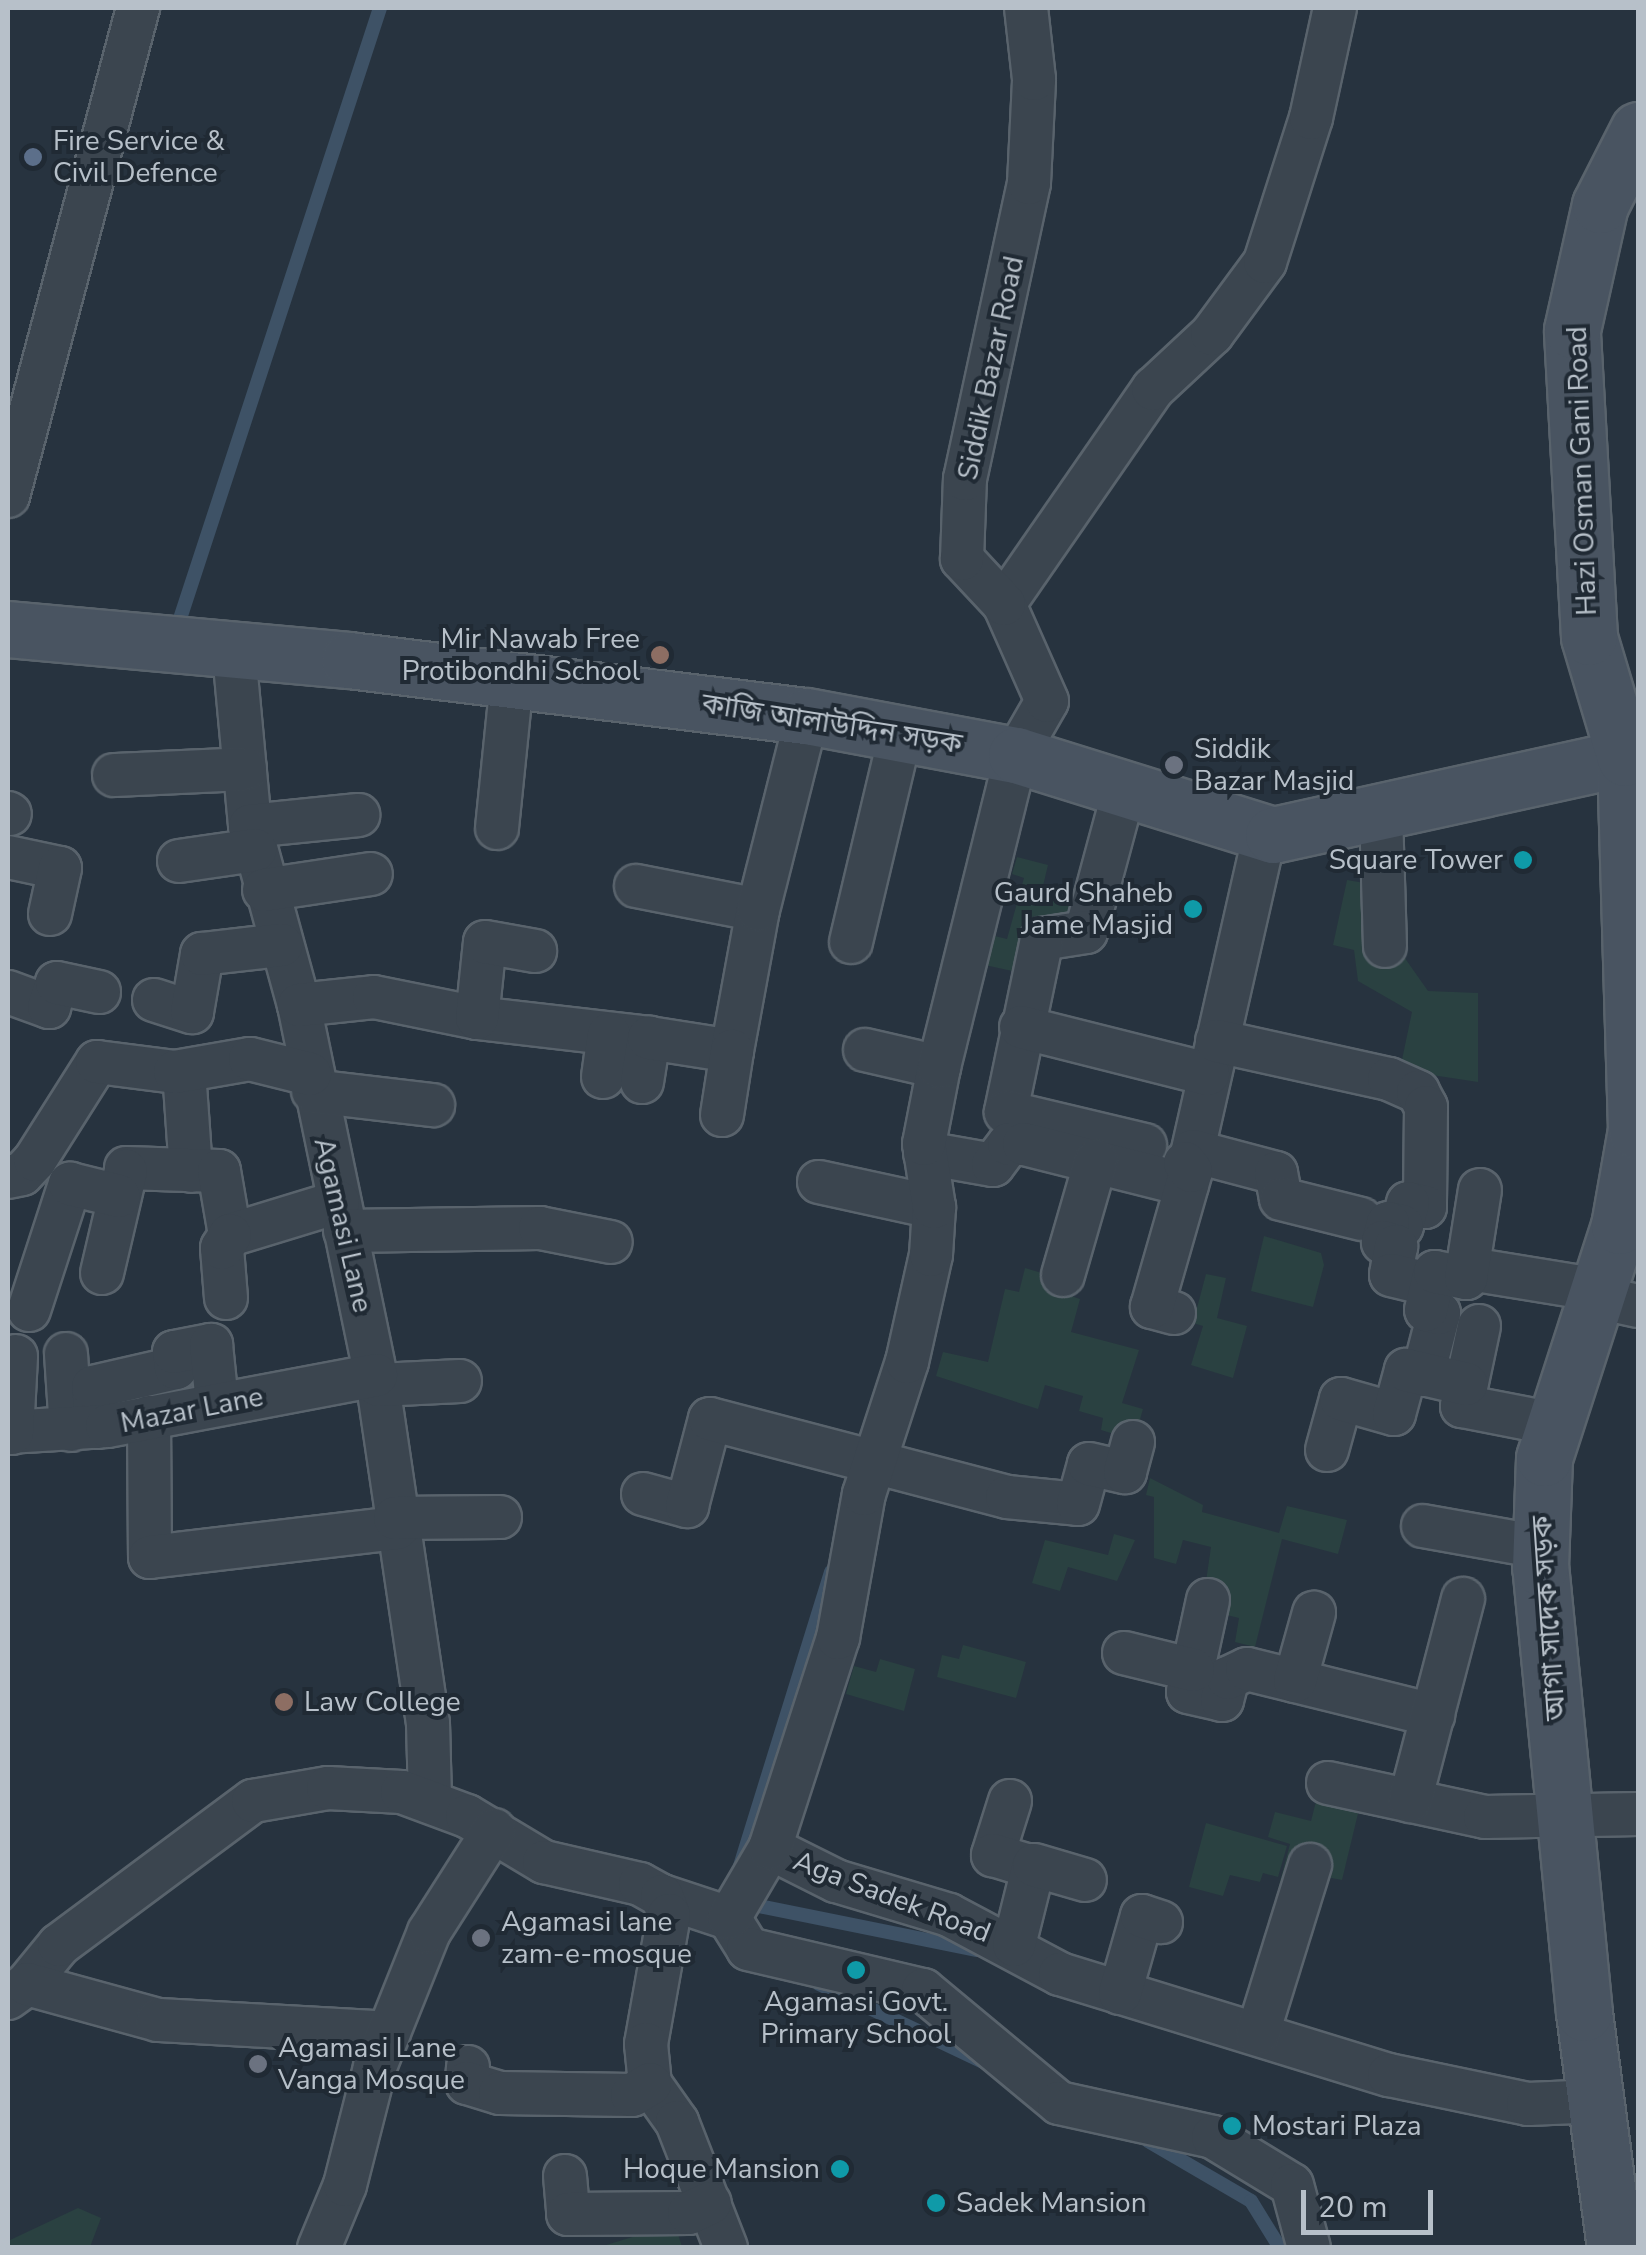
<!DOCTYPE html>
<meta charset="utf-8">
<style>
body{margin:0}
#map{position:relative;width:1646px;height:2255px;overflow:hidden;background:#27333f;font-family:"Nunito Sans","Noto Sans Bengali",sans-serif}
div>[style]{position:absolute}
[style*='--x']{left:calc(var(--x)*1px);top:calc(var(--y)*1px);width:calc(var(--w)*1px);rotate:calc(var(--a)*1deg)}
.green>*{inset:0;background:#2a4141;transform-origin:0 0}
.stream>*{height:14px;margin:-7px;padding:0 7px;transform-origin:7px;border-radius:7px;background:#3e5266}
.roads{filter:drop-shadow(2px 0 #59636c) drop-shadow(-2px 0 #59636c) drop-shadow(0 2px #59636c) drop-shadow(0 -2px #59636c)}
.street>*{height:42px;margin:-21px;padding:0 21px;transform-origin:21px;border-radius:21px;background:#3b454f}
.secondary>*{height:55px;margin:-27.5px;padding:0 27.5px;transform-origin:27.5px;border-radius:27.5px;background:#495461}
.dots>*{width:28px;height:28px;translate:-50% -50%;box-sizing:border-box;border:5px solid #202a34;border-radius:50%}
span{translate:-50% -50%;white-space:nowrap;text-align:center;line-height:1.15;-webkit-text-stroke:8px #202a34;paint-order:stroke}
.poi-label{font-size:28px;color:#b7c0c9}
.left{translate:0 -50%;text-align:left}
.right{translate:-100% -50%;text-align:right}
.street-label{font-size:28px;color:#b7c0c9}
.frame{position:absolute;inset:0;border:10px solid #b7c0c9;pointer-events:none}
.scale{position:absolute;left:1301px;top:2190px;width:132px;height:45px;box-sizing:border-box;border:5px solid #b7c0c9;border-top:0;padding-left:12px;font-size:30px;line-height:35px;white-space:nowrap;color:#b7c0c9;-webkit-text-stroke:8px #202a34;paint-order:stroke}
</style>
<div id="map">
<div class="green">
<i style="clip-path:polygon(1017px 857px,1048px 865px,1043px 886px,1089px 900px,1031px 975px,971px 962px,978px 932px,1007px 939px,1024px 878px,1012px 874px)"></i>
<i style="clip-path:polygon(1347px 880px,1382px 886px,1402px 954px,1428px 991px,1478px 993px,1478px 1082px,1432px 1075px,1427px 1099px,1399px 1074px,1412px 1012px,1358px 981px,1354px 950px,1333px 945px)"></i>
<i style="clip-path:polygon(1264px 1236px,1321px 1253px,1324px 1265px,1313px 1307px,1251px 1291px)"></i>
<i style="clip-path:polygon(1025px 1268px,1062px 1279px,1059px 1292px,1080px 1299px,1071px 1332px,1139px 1350px,1122px 1403px,1143px 1409px,1134px 1440px,1101px 1430px,1103px 1418px,1079px 1411px,1083px 1396px,1045px 1385px,1038px 1409px,936px 1376px,943px 1352px,988px 1362px,1005px 1289px,1019px 1292px)"></i>
<i style="clip-path:polygon(1206px 1274px,1226px 1278px,1217px 1318px,1247px 1326px,1233px 1378px,1191px 1365px,1203px 1326px,1193px 1323px)"></i>
<i style="clip-path:polygon(1150px 1478px,1203px 1505px,1202px 1512px,1279px 1533px,1287px 1506px,1347px 1520px,1338px 1554px,1282px 1539px,1255px 1647px,1235px 1642px,1239px 1618px,1202px 1609px,1211px 1547px,1183px 1540px,1176px 1564px,1154px 1558px,1154px 1497px,1146px 1495px)"></i>
<i style="clip-path:polygon(1114px 1534px,1135px 1540px,1117px 1581px,1068px 1567px,1060px 1591px,1032px 1583px,1045px 1540px,1108px 1555px)"></i>
<i style="clip-path:polygon(963px 1645px,1026px 1662px,1016px 1698px,937px 1677px,942px 1655px,959px 1659px)"></i>
<i style="clip-path:polygon(880px 1659px,915px 1669px,904px 1711px,846px 1694px,854px 1666px,876px 1672px)"></i>
<i style="clip-path:polygon(1320px 1786px,1362px 1797px,1342px 1880px,1311px 1874px,1293px 1892px,1278px 1889px,1290px 1844px,1268px 1837px,1275px 1812px,1311px 1821px)"></i>
<i style="clip-path:polygon(1206px 1823px,1287px 1846px,1278px 1877px,1263px 1873px,1260px 1882px,1230px 1875px,1223px 1896px,1189px 1887px)"></i>
<i style="clip-path:polygon(78px 2208px,101px 2218px,90px 2247px,8px 2247px,8px 2241px)"></i>
<i style="left:675px;top:2224px;width:24px;height:83px;rotate:73deg"></i>
</div>
<div class="stream">
<i style="--x:175;--y:634;--w:659;--a:-71.87"></i>
<i style="--x:740;--y:1866;--w:308;--a:-72.8"></i>
<i style="--x:744;--y:1903;--w:238;--a:11.4"></i>
<i style="--x:819;--y:1984;--w:184;--a:25.4"></i>
<i style="--x:1148;--y:2141;--w:119;--a:30.2"></i>
<i style="--x:1251;--y:2201;--w:55;--a:58.3"></i>
</div>
<div class="roads">
<div class="street">
<i style="--x:8;--y:496;--w:505;--a:-75.08"></i>
<i style="--x:1004;--y:604;--w:262;--a:-55.3"></i>
<i style="--x:1153;--y:389;--w:81;--a:-43"></i>
<i style="--x:1212;--y:334;--w:89;--a:-53.6"></i>
<i style="--x:1265;--y:262;--w:151;--a:-72.3"></i>
<i style="--x:1311;--y:118;--w:113;--a:-77.7"></i>
<i style="--x:234;--y:653;--w:174;--a:84.7"></i>
<i style="--x:250;--y:826;--w:186;--a:74.7"></i>
<i style="--x:299;--y:1005;--w:388;--a:78.3"></i>
<i style="--x:378;--y:1385;--w:342;--a:81.6"></i>
<i style="--x:428;--y:1723;--w:79;--a:88.5"></i>
<i style="--x:114;--y:775;--w:131;--a:-2.6"></i>
<i style="--x:1124;--y:791;--w:146;--a:105.1"></i>
<i style="--x:1086;--y:932;--w:45;--a:171"></i>
<i style="--x:1042;--y:939;--w:177;--a:101.8"></i>
<i style="--x:1006;--y:1112;--w:143;--a:13.4"></i>
<i style="--x:1381;--y:812;--w:134;--a:88.3"></i>
<i style="--x:8;--y:813;--w:2;--a:27"></i>
<i style="--x:250;--y:826;--w:109;--a:-5.8"></i>
<i style="--x:497;--y:828;--w:149;--a:-84.2"></i>
<i style="--x:1265;--y:833;--w:326;--a:102.8"></i>
<i style="--x:1193;--y:1151;--w:86;--a:14.8"></i>
<i style="--x:1276;--y:1173;--w:26;--a:79"></i>
<i style="--x:1281;--y:1199;--w:82;--a:14"></i>
<i style="--x:8;--y:857;--w:53;--a:11.9"></i>
<i style="--x:60;--y:868;--w:47;--a:102.3"></i>
<i style="--x:179;--y:861;--w:77;--a:-8.2"></i>
<i style="--x:636;--y:886;--w:124;--a:11.1"></i>
<i style="--x:264;--y:890;--w:108;--a:-8.5"></i>
<i style="--x:851;--y:942;--w:216;--a:-76.6"></i>
<i style="--x:8;--y:992;--w:44;--a:20.1"></i>
<i style="--x:49;--y:1007;--w:25;--a:-72"></i>
<i style="--x:57;--y:983;--w:43;--a:12.1"></i>
<i style="--x:154;--y:1000;--w:40;--a:18"></i>
<i style="--x:192;--y:1012;--w:59;--a:-80.2"></i>
<i style="--x:202;--y:954;--w:80;--a:-6.5"></i>
<i style="--x:299;--y:1005;--w:75;--a:-6.1"></i>
<i style="--x:374;--y:997;--w:105;--a:11.5"></i>
<i style="--x:477;--y:1018;--w:173;--a:6.6"></i>
<i style="--x:477;--y:1018;--w:76;--a:-84"></i>
<i style="--x:485;--y:942;--w:51;--a:10.2"></i>
<i style="--x:1021;--y:1027;--w:193;--a:14.1"></i>
<i style="--x:1217;--y:1041;--w:176;--a:12.5"></i>
<i style="--x:1389;--y:1079;--w:32;--a:24"></i>
<i style="--x:1418;--y:1092;--w:17;--a:62"></i>
<i style="--x:1426;--y:1107;--w:100;--a:90.6"></i>
<i style="--x:1425;--y:1207;--w:17;--a:-167"></i>
<i style="--x:1408;--y:1203;--w:24;--a:105"></i>
<i style="--x:1402;--y:1226;--w:14;--a:-168"></i>
<i style="--x:1388;--y:1223;--w:20;--a:105"></i>
<i style="--x:1383;--y:1242;--w:14;--a:17"></i>
<i style="--x:1396;--y:1246;--w:29;--a:100"></i>
<i style="--x:1391;--y:1275;--w:42;--a:13.7"></i>
<i style="--x:865;--y:1050;--w:76;--a:12.9"></i>
<i style="--x:184;--y:1071;--w:100;--a:86"></i>
<i style="--x:603;--y:1077;--w:43;--a:-82.1"></i>
<i style="--x:642;--y:1082;--w:45;--a:-81"></i>
<i style="--x:649;--y:1038;--w:84;--a:8.9"></i>
<i style="--x:732;--y:1051;--w:143;--a:-79.6"></i>
<i style="--x:758;--y:910;--w:200;--a:-75.8"></i>
<i style="--x:313;--y:1091;--w:121;--a:6.7"></i>
<i style="--x:722;--y:1115;--w:65;--a:-81.1"></i>
<i style="--x:925;--y:1153;--w:69;--a:10"></i>
<i style="--x:993;--y:1165;--w:26;--a:-53"></i>
<i style="--x:1009;--y:1144;--w:15;--a:0"></i>
<i style="--x:1024;--y:1144;--w:168;--a:14.1"></i>
<i style="--x:126;--y:1168;--w:93;--a:1.8"></i>
<i style="--x:219;--y:1171;--w:65;--a:80.2"></i>
<i style="--x:230;--y:1235;--w:113;--a:-17"></i>
<i style="--x:8;--y:1177;--w:14;--a:-12"></i>
<i style="--x:22;--y:1174;--w:19;--a:-47"></i>
<i style="--x:35;--y:1160;--w:116;--a:-57.7"></i>
<i style="--x:97;--y:1062;--w:79;--a:7.3"></i>
<i style="--x:175;--y:1072;--w:76;--a:-9.8"></i>
<i style="--x:250;--y:1059;--w:62;--a:14"></i>
<i style="--x:819;--y:1182;--w:118;--a:12.3"></i>
<i style="--x:345;--y:1231;--w:195;--a:-0.9"></i>
<i style="--x:540;--y:1228;--w:72;--a:11.2"></i>
<i style="--x:1470;--y:1269;--w:131;--a:9.2"></i>
<i style="--x:102;--y:1273;--w:105;--a:-76.8"></i>
<i style="--x:1063;--y:1275;--w:119;--a:-73.9"></i>
<i style="--x:1597;--y:1297;--w:42;--a:12.4"></i>
<i style="--x:226;--y:1298;--w:50;--a:-94.6"></i>
<i style="--x:222;--y:1248;--w:15;--a:-58"></i>
<i style="--x:29;--y:1310;--w:133;--a:-72"></i>
<i style="--x:70;--y:1184;--w:50;--a:13.8"></i>
<i style="--x:1174;--y:1313;--w:23;--a:-165"></i>
<i style="--x:1152;--y:1307;--w:141;--a:-74"></i>
<i style="--x:1191;--y:1171;--w:10;--a:-127"></i>
<i style="--x:1479;--y:1326;--w:82;--a:102"></i>
<i style="--x:1462;--y:1406;--w:95;--a:11"></i>
<i style="--x:66;--y:1354;--w:76;--a:86.2"></i>
<i style="--x:1423;--y:1375;--w:64;--a:-75.5"></i>
<i style="--x:1439;--y:1313;--w:13;--a:-167"></i>
<i style="--x:1426;--y:1310;--w:39;--a:-77"></i>
<i style="--x:1435;--y:1272;--w:32;--a:11"></i>
<i style="--x:1466;--y:1278;--w:89;--a:-81"></i>
<i style="--x:378;--y:1385;--w:82;--a:-2.8"></i>
<i style="--x:149;--y:1417;--w:140;--a:89.6"></i>
<i style="--x:150;--y:1557;--w:249;--a:-6.7"></i>
<i style="--x:97;--y:1427;--w:40;--a:-95.7"></i>
<i style="--x:93;--y:1387;--w:85;--a:-12.9"></i>
<i style="--x:176;--y:1368;--w:16;--a:-97"></i>
<i style="--x:174;--y:1352;--w:38;--a:-11"></i>
<i style="--x:211;--y:1345;--w:58;--a:84.1"></i>
<i style="--x:8;--y:1432;--w:99;--a:-3.5"></i>
<i style="--x:107;--y:1426;--w:274;--a:-10.7"></i>
<i style="--x:12;--y:1433;--w:77;--a:-87"></i>
<i style="--x:1327;--y:1450;--w:53;--a:-74.6"></i>
<i style="--x:1341;--y:1399;--w:55;--a:15.8"></i>
<i style="--x:1394;--y:1414;--w:46;--a:-74.7"></i>
<i style="--x:1406;--y:1370;--w:62;--a:13.1"></i>
<i style="--x:643;--y:1494;--w:46;--a:15.3"></i>
<i style="--x:687;--y:1506;--w:90;--a:-75.2"></i>
<i style="--x:710;--y:1419;--w:307;--a:14.7"></i>
<i style="--x:1007;--y:1497;--w:71;--a:5.6"></i>
<i style="--x:1078;--y:1504;--w:41;--a:-74.6"></i>
<i style="--x:1089;--y:1464;--w:37;--a:13"></i>
<i style="--x:1125;--y:1472;--w:31;--a:-75"></i>
<i style="--x:395;--y:1518;--w:105;--a:-0.5"></i>
<i style="--x:1423;--y:1526;--w:120;--a:10.1"></i>
<i style="--x:1208;--y:1600;--w:94;--a:102.3"></i>
<i style="--x:1188;--y:1692;--w:35;--a:13"></i>
<i style="--x:1222;--y:1700;--w:23;--a:-75"></i>
<i style="--x:1228;--y:1678;--w:21;--a:-25"></i>
<i style="--x:1247;--y:1669;--w:192;--a:13.9"></i>
<i style="--x:1124;--y:1653;--w:71;--a:13.8"></i>
<i style="--x:1295;--y:1681;--w:71;--a:-74.4"></i>
<i style="--x:1328;--y:1783;--w:161;--a:12.2"></i>
<i style="--x:1485;--y:1817;--w:153;--a:-1.1"></i>
<i style="--x:1010;--y:1801;--w:57;--a:107.5"></i>
<i style="--x:993;--y:1855;--w:42;--a:16.7"></i>
<i style="--x:1410;--y:1801;--w:209;--a:-75.3"></i>
<i style="--x:770;--y:1848;--w:74;--a:26.6"></i>
<i style="--x:836;--y:1881;--w:118;--a:16.7"></i>
<i style="--x:949;--y:1915;--w:126;--a:28"></i>
<i style="--x:1060;--y:1974;--w:344;--a:17.1"></i>
<i style="--x:1389;--y:2075;--w:142;--a:11.8"></i>
<i style="--x:1528;--y:2104;--w:71;--a:-2.4"></i>
<i style="--x:662;--y:1896;--w:71;--a:18.2"></i>
<i style="--x:729;--y:1918;--w:36;--a:58"></i>
<i style="--x:748;--y:1949;--w:180;--a:13.2"></i>
<i style="--x:923;--y:1990;--w:177;--a:39.7"></i>
<i style="--x:1059;--y:2103;--w:158;--a:12.4"></i>
<i style="--x:1213;--y:2137;--w:92;--a:31.3"></i>
<i style="--x:1292;--y:2185;--w:65;--a:74.9"></i>
<i style="--x:729;--y:1918;--w:81;--a:-59.6"></i>
<i style="--x:770;--y:1848;--w:221;--a:-72.1"></i>
<i style="--x:838;--y:1638;--w:146;--a:-79.8"></i>
<i style="--x:864;--y:1494;--w:139;--a:-72"></i>
<i style="--x:907;--y:1362;--w:110;--a:-77.4"></i>
<i style="--x:931;--y:1255;--w:48;--a:-86.4"></i>
<i style="--x:934;--y:1207;--w:64;--a:-99"></i>
<i style="--x:924;--y:1144;--w:78;--a:-79"></i>
<i style="--x:939;--y:1067;--w:321;--a:-76.1"></i>
<i style="--x:1016;--y:755;--w:62;--a:-60.1"></i>
<i style="--x:1047;--y:701;--w:106;--a:-113.9"></i>
<i style="--x:1004;--y:604;--w:62;--a:-133"></i>
<i style="--x:962;--y:559;--w:80;--a:-87.9"></i>
<i style="--x:965;--y:479;--w:303;--a:-77.8"></i>
<i style="--x:1029;--y:183;--w:104;--a:-87.2"></i>
<i style="--x:1034;--y:79;--w:71;--a:-96.4"></i>
<i style="--x:1014;--y:1945;--w:82;--a:-76"></i>
<i style="--x:1034;--y:1865;--w:53;--a:16.4"></i>
<i style="--x:27;--y:1984;--w:50;--a:-50.6"></i>
<i style="--x:59;--y:1945;--w:242;--a:-36.6"></i>
<i style="--x:253;--y:1801;--w:76;--a:-9.8"></i>
<i style="--x:328;--y:1788;--w:74;--a:3.1"></i>
<i style="--x:402;--y:1792;--w:69;--a:20.3"></i>
<i style="--x:467;--y:1816;--w:90;--a:30.9"></i>
<i style="--x:544;--y:1862;--w:98;--a:12.9"></i>
<i style="--x:640;--y:1884;--w:25;--a:29"></i>
<i style="--x:662;--y:1896;--w:20;--a:70"></i>
<i style="--x:669;--y:1915;--w:131;--a:100.1"></i>
<i style="--x:646;--y:2044;--w:40;--a:84.3"></i>
<i style="--x:650;--y:2084;--w:47;--a:54.6"></i>
<i style="--x:677;--y:2122;--w:135;--a:68.7"></i>
<i style="--x:1120;--y:1993;--w:80;--a:-74.1"></i>
<i style="--x:1142;--y:1916;--w:20;--a:18"></i>
<i style="--x:8;--y:1998;--w:24;--a:-36"></i>
<i style="--x:27;--y:1984;--w:136;--a:15.4"></i>
<i style="--x:158;--y:2020;--w:231;--a:3.2"></i>
<i style="--x:1258;--y:2033;--w:176;--a:-72.8"></i>
<i style="--x:468;--y:2067;--w:16;--a:94"></i>
<i style="--x:467;--y:2083;--w:34;--a:17"></i>
<i style="--x:500;--y:2093;--w:132;--a:0.9"></i>
<i style="--x:632;--y:2095;--w:21;--a:-31"></i>
<i style="--x:565;--y:2176;--w:38;--a:85"></i>
<i style="--x:568;--y:2214;--w:121;--a:-0.5"></i>
<i style="--x:689;--y:2213;--w:23;--a:-25"></i>
<i style="--x:319;--y:2248;--w:68;--a:-67.6"></i>
<i style="--x:345;--y:2185;--w:122;--a:-75.7"></i>
<i style="--x:375;--y:2067;--w:145;--a:-68.2"></i>
<i style="--x:429;--y:1932;--w:121;--a:-57.5"></i>
</div>
<div class="secondary">
<i style="--x:8;--y:629;--w:342;--a:5.2"></i>
<i style="--x:349;--y:660;--w:461;--a:7"></i>
<i style="--x:807;--y:716;--w:213;--a:10.6"></i>
<i style="--x:1016;--y:755;--w:269;--a:17.3"></i>
<i style="--x:1273;--y:835;--w:374;--a:-12.4"></i>
<i style="--x:1615;--y:2248;--w:237;--a:-97.5"></i>
<i style="--x:1584;--y:2013;--w:448;--a:-95.6"></i>
<i style="--x:1540;--y:1567;--w:109;--a:-87.9"></i>
<i style="--x:1544;--y:1458;--w:244;--a:-72.1"></i>
<i style="--x:1619;--y:1226;--w:97;--a:-80"></i>
<i style="--x:1636;--y:1130;--w:372;--a:-91.7"></i>
<i style="--x:1625;--y:758;--w:126;--a:-106.6"></i>
<i style="--x:1589;--y:637;--w:307;--a:-93.2"></i>
<i style="--x:1572;--y:330;--w:128;--a:-77.4"></i>
<i style="--x:1600;--y:205;--w:84;--a:-63.1"></i>
</div>
</div>
<div class="dots">
<i style="left:33px;top:157px;background:#5c6f8a"></i>
<i style="left:660px;top:655px;background:#8d6e63"></i>
<i style="left:1174px;top:765px;background:#6b7280"></i>
<i style="left:1523px;top:860px;background:#0f9aa8"></i>
<i style="left:1193px;top:909px;background:#0f9aa8"></i>
<i style="left:284px;top:1702px;background:#8d6e63"></i>
<i style="left:481px;top:1938px;background:#6b7280"></i>
<i style="left:856px;top:1970px;background:#0f9aa8"></i>
<i style="left:258px;top:2064px;background:#6b7280"></i>
<i style="left:1232px;top:2126px;background:#0f9aa8"></i>
<i style="left:840px;top:2169px;background:#0f9aa8"></i>
<i style="left:936px;top:2203px;background:#0f9aa8"></i>
</div>
<div class="poi-label">
<span class="left" style="left:53px;top:157px">Fire Service &amp;<br>Civil Defence</span>
<span class="right" style="left:640px;top:655px">Mir Nawab Free<br>Protibondhi School</span>
<span class="left" style="left:1194px;top:765px">Siddik<br>Bazar Masjid</span>
<span class="right" style="left:1503px;top:860px">Square Tower</span>
<span class="right" style="left:1173px;top:909px">Gaurd Shaheb<br>Jame Masjid</span>
<span class="left" style="left:304px;top:1702px">Law College</span>
<span class="left" style="left:501px;top:1938px">Agamasi lane<br>zam-e-mosque</span>
<span style="left:856px;top:2018px">Agamasi Govt.<br>Primary School</span>
<span class="left" style="left:278px;top:2064px">Agamasi Lane<br>Vanga Mosque</span>
<span class="left" style="left:1252px;top:2126px">Mostari Plaza</span>
<span class="right" style="left:820px;top:2169px">Hoque Mansion</span>
<span class="left" style="left:956px;top:2203px">Sadek Mansion</span>
</div>
<div class="street-label">
<span style="left:991px;top:368px;rotate:-78deg">Siddik Bazar Road</span>
<span style="left:1582px;top:471px;rotate:-92deg">Hazi Osman Gani Road</span>
<span style="left:832px;top:724px;rotate:9deg">কাজি আলাউদ্দিন সড়ক</span>
<span style="left:343px;top:1225px;rotate:77deg">Agamasi Lane</span>
<span style="left:192px;top:1410px;rotate:-11deg">Mazar Lane</span>
<span style="left:1549px;top:1618px;rotate:-94deg">আগা সাদেক সড়ক</span>
<span style="left:892px;top:1897px;rotate:21deg">Aga Sadek Road</span>
</div>
<div class="frame"></div>
<div class="scale">20 m</div>
</div>
